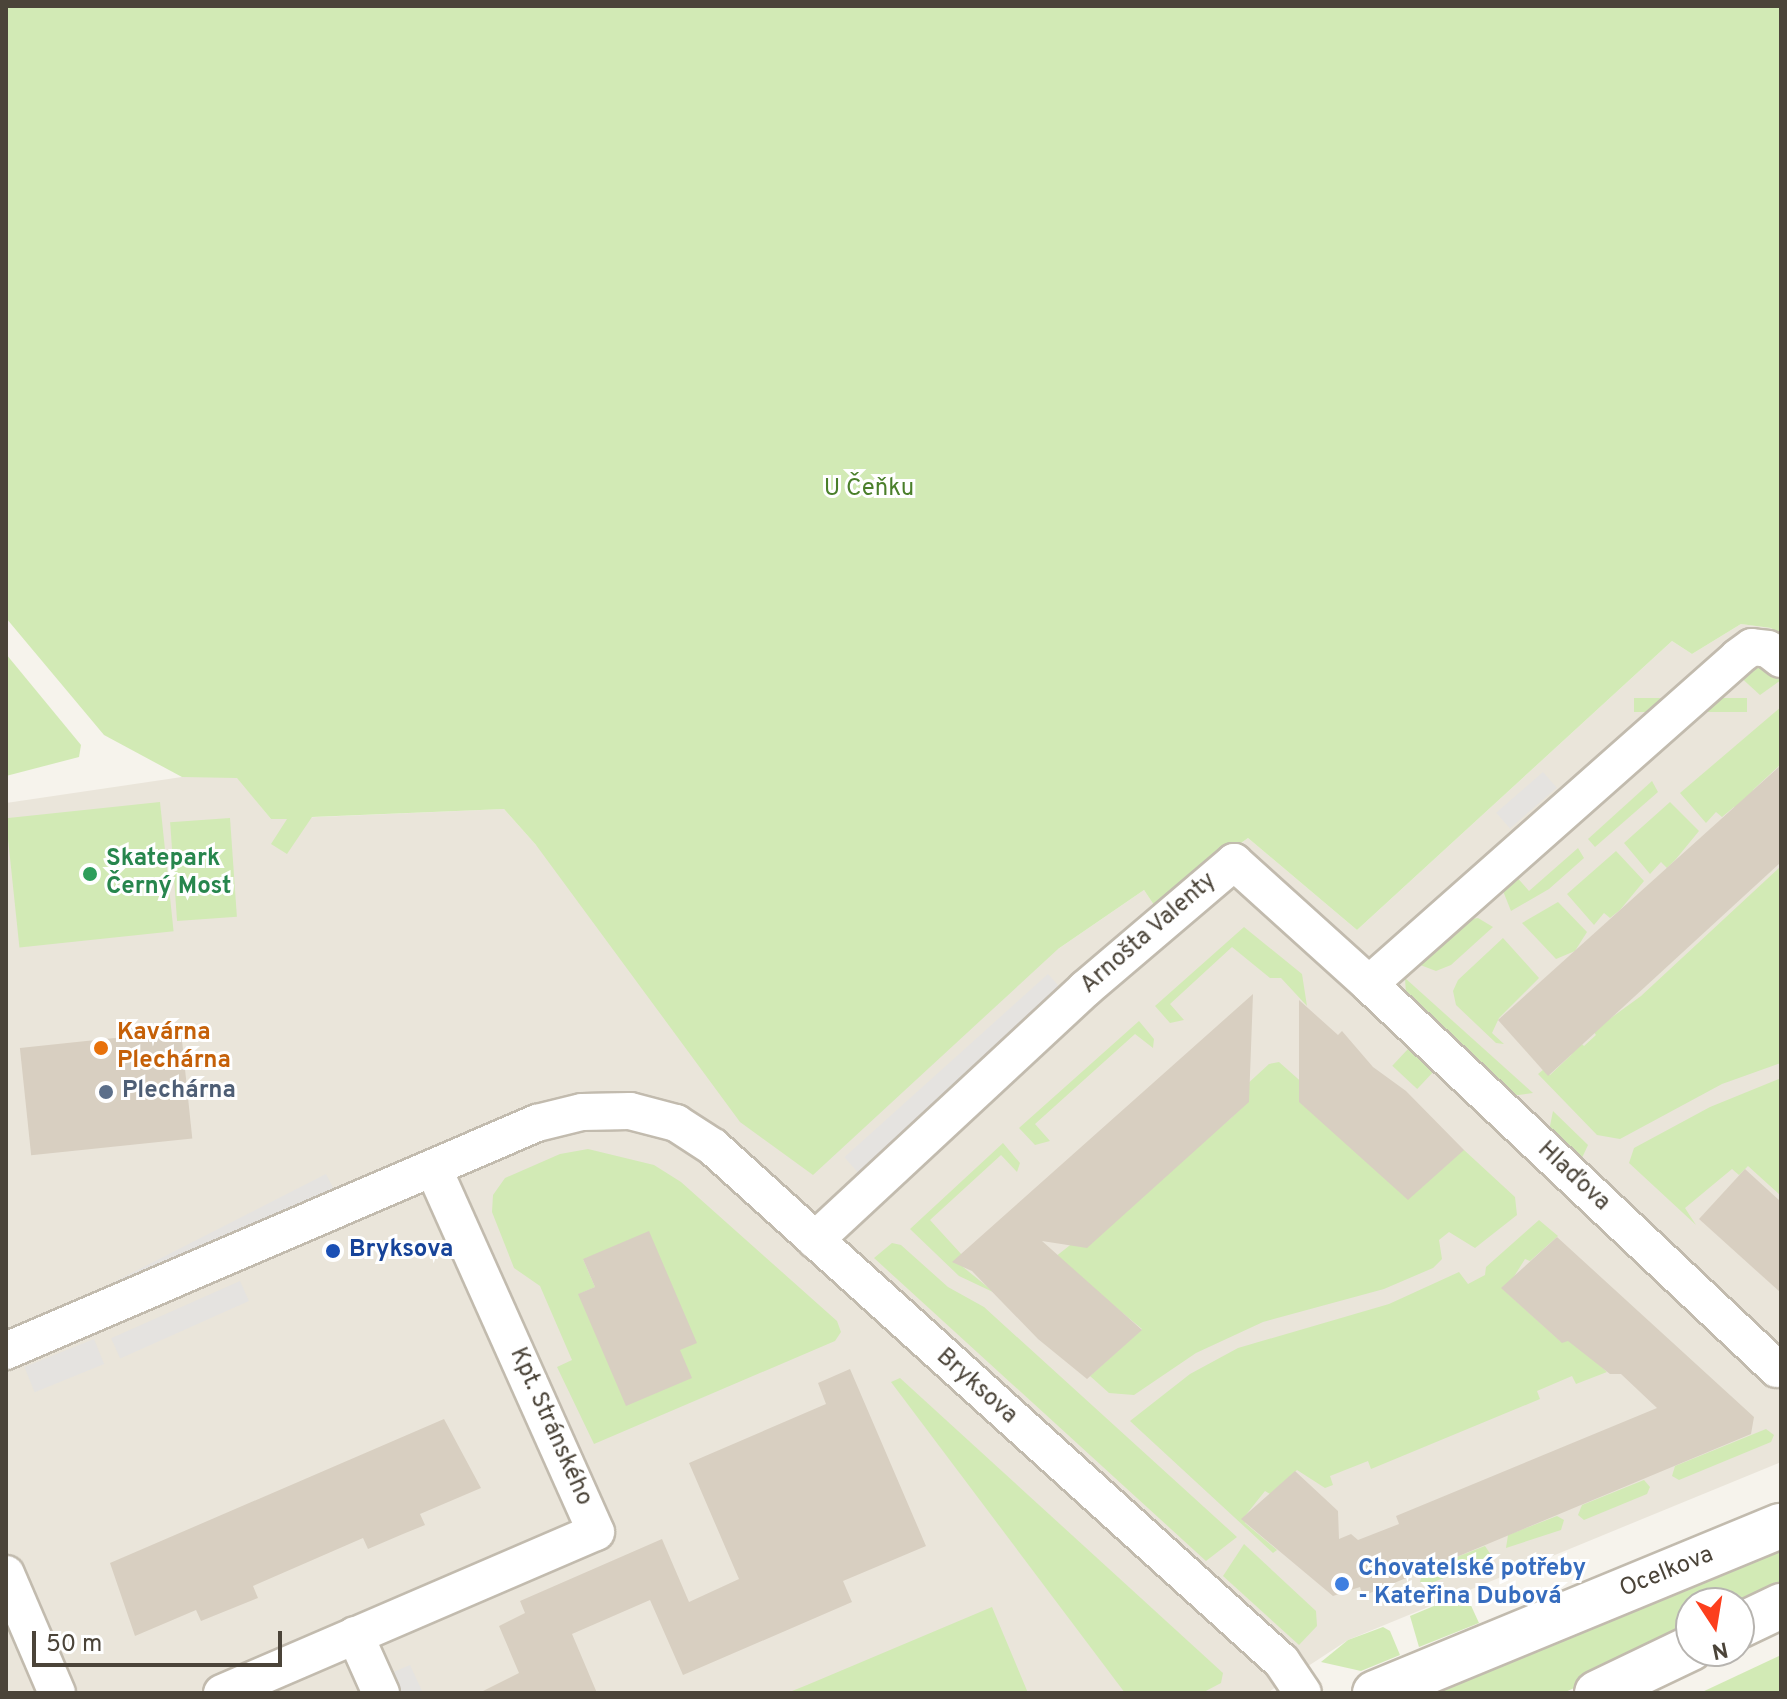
<!DOCTYPE html>
<meta charset="utf-8">
<style>
body{margin:0}
#map{position:relative;width:1787px;height:1699px;overflow:hidden;background:#f6f3ec;font-family:Overpass,sans-serif}
div>[style]{position:absolute}
[style*='--x']{left:calc(var(--x)*1px);top:calc(var(--y)*1px);width:calc(var(--w)*1px);rotate:calc(var(--a)*1deg)}
.residential>*{inset:0;background:#eae5da}
.green>*{inset:0;background:#d2eab5;transform-origin:0 0}
.parking>*{inset:0;background:#e5e3e0;transform-origin:0 0}
.building>*{inset:0;background:#d8cfc1;transform-origin:0 0}
.roads{filter:drop-shadow(2px 0 #c2bbae) drop-shadow(-2px 0 #c2bbae) drop-shadow(0 2px #c2bbae) drop-shadow(0 -2px #c2bbae)}
.minor>*{height:36px;margin:-18px;padding:0 18px;transform-origin:18px;border-radius:18px;background:#fff}
.tertiary>*{height:44px;margin:-22px;padding:0 22px;transform-origin:22px;border-radius:22px;background:#fff}
.dots>*{width:22px;height:22px;translate:-50% -50%;box-sizing:border-box;border:4px solid #fff;border-radius:50%}
span{translate:-50% -50%;white-space:nowrap;text-align:center;line-height:1.15;-webkit-text-stroke:6px #fff;paint-order:stroke}
.park-label{font-size:24px;color:#4a7f2a}
.leisure-label{font-size:24px;color:#27864d;font-weight:700}
.left{translate:0 -50%;text-align:left}
.street-label{font-size:24px;color:#4b4439}
.food-label{font-size:24px;color:#c56008;font-weight:700}
.service-label{font-size:24px;color:#4e5e75;font-weight:700}
.transit-label{font-size:24px;color:#164399;font-weight:700}
.shop-label{font-size:24px;color:#366cbe;font-weight:700}
.frame{position:absolute;inset:0;border:8px solid #4b4439;pointer-events:none}
.north{position:absolute;left:1675px;top:1587px;width:80px;height:80px;box-sizing:border-box;background:#fff;border:2px solid #b7b4b0;border-radius:50%;rotate:168deg;font-size:22px;font-weight:700;line-height:32px;text-align:center;color:#4b4439}
.north::after{content:'';display:block;margin:auto;width:28px;height:36px;background:#fc3f1d;clip-path:polygon(50% 0,100% 100%,50% 72%,0 100%)}
.scale{position:absolute;left:32px;top:1631px;width:250px;height:36px;box-sizing:border-box;border:4px solid #4b4439;border-top:0;padding-left:10px;font-size:24px;line-height:28px;white-space:nowrap;color:#4b4439;-webkit-text-stroke:6px #fff;paint-order:stroke}
</style>
<div id="map">
<div class="residential">
<i style="clip-path:polygon(1741px 624px,1771px 628px,1781px 635px,1781px 1462px,1348px 1640px,1267px 1693px,6px 1693px,6px 803px,182px 777px,237px 777px,271px 819px,504px 809px,536px 845px,1058px 949px,1144px 890px,1154px 905px,1248px 838px,1357px 930px,1672px 641px,1692px 654px)"></i>
</div>
<div class="green">
<i style="clip-path:polygon(6px 6px,1781px 6px,1781px 635px,1771px 628px,1741px 624px,1692px 654px,1672px 641px,1357px 930px,1248px 838px,1154px 905px,1144px 890px,1058px 949px,813px 1175px,740px 1122px,536px 845px,504px 809px,312px 817px,287px 854px,271px 844px,287px 819px,271px 819px,237px 778px,182px 777px,104px 735px,6px 618px)"></i>
<i style="clip-path:polygon(6px 654px,81px 745px,79px 757px,6px 776px)"></i>
<i style="clip-path:polygon(1764px 666px,1781px 674px,1781px 680px,1760px 695px,1737px 674px)"></i>
<i style="left:1747px;top:698px;width:14px;height:113px;rotate:90deg"></i>
<i style="clip-path:polygon(1781px 707px,1781px 764px,1754px 789px,1738px 813px,1734px 807px,1722px 817px,1716px 812px,1706px 823px,1680px 793px)"></i>
<i style="clip-path:polygon(1652px 781px,1658px 792px,1595px 847px,1588px 839px)"></i>
<i style="left:160px;top:802px;width:130px;height:155px;rotate:84deg"></i>
<i style="clip-path:polygon(1670px 802px,1699px 831px,1676px 859px,1667px 868px,1661px 862px,1650px 874px,1624px 843px)"></i>
<i style="left:230px;top:818px;width:99px;height:60px;rotate:86deg"></i>
<i style="clip-path:polygon(1578px 848px,1584px 858px,1549px 889px,1511px 911px,1503px 891px,1514px 874px,1529px 891px)"></i>
<i style="clip-path:polygon(1616px 851px,1644px 881px,1620px 910px,1610px 918px,1604px 913px,1594px 925px,1567px 894px)"></i>
<i style="clip-path:polygon(1781px 866px,1781px 1063px,1722px 1084px,1620px 1139px,1597px 1135px,1538px 1074px,1544px 1069px,1550px 1075px,1571px 1055px,1578px 1040px,1584px 1046px,1596px 1035px,1593px 1031px,1641px 996px)"></i>
<i style="clip-path:polygon(1558px 902px,1587px 932px,1575px 951px,1556px 959px,1522px 923px)"></i>
<i style="clip-path:polygon(1478px 918px,1493px 927px,1451px 965px,1436px 971px,1415px 963px,1466px 920px)"></i>
<i style="clip-path:polygon(1244px 927px,1302px 974px,1307px 1006px,1281px 978px,1270px 978px,1232px 947px,1170px 1004px,1184px 1020px,1170px 1023px,1155px 1006px)"></i>
<i style="clip-path:polygon(1503px 938px,1539px 978px,1499px 1018px,1492px 1033px,1504px 1044px,1496px 1043px,1456px 1005px,1453px 991px,1458px 980px)"></i>
<i style="clip-path:polygon(1405px 978px,1533px 1093px,1511px 1096px,1406px 994px)"></i>
<i style="clip-path:polygon(1139px 1021px,1154px 1039px,1153px 1048px,1135px 1034px,1035px 1124px,1050px 1141px,1035px 1145px,1019px 1128px)"></i>
<i style="left:1408px;top:1049px;width:34px;height:23px;rotate:43deg"></i>
<i style="clip-path:polygon(1279px 1062px,1306px 1086px,1300px 1100px,1464px 1150px,1515px 1197px,1517px 1215px,1475px 1248px,1449px 1232px,1439px 1240px,1442px 1259px,1433px 1268px,1384px 1289px,1263px 1322px,1196px 1353px,1134px 1395px,1109px 1393px,1090px 1376px,1142px 1329px,1055px 1257px,1230px 1119px,1249px 1101px,1244px 1087px,1269px 1064px)"></i>
<i style="clip-path:polygon(1781px 1078px,1781px 1196px,1748px 1166px,1739px 1175px,1732px 1169px,1685px 1208px,1696px 1225px,1629px 1163px,1634px 1148px,1710px 1107px)"></i>
<i style="clip-path:polygon(1553px 1111px,1588px 1145px,1581px 1160px,1549px 1131px)"></i>
<i style="clip-path:polygon(1003px 1143px,1020px 1163px,1017px 1172px,1001px 1155px,930px 1220px,962px 1255px,963px 1267px,995px 1293px,959px 1276px,910px 1229px)"></i>
<i style="clip-path:polygon(evenodd,588px 1149px,654px 1165px,681px 1182px,837px 1321px,841px 1332px,835px 1341px,594px 1444px,557px 1367px,572px 1360px,540px 1286px,514px 1268px,492px 1212px,493px 1195px,505px 1178px,560px 1154px,588px 1149px,583px 1259px,691px 1378px,579px 1294px,595px 1287px,583px 1259px)"></i>
<i style="clip-path:polygon(1539px 1220px,1558px 1236px,1530px 1261px,1525px 1259px,1505px 1291px,1560px 1341px,1570px 1338px,1607px 1372px,1576px 1384px,1572px 1376px,1537px 1391px,1540px 1399px,1371px 1469px,1368px 1461px,1330px 1476px,1333px 1485px,1325px 1488px,1297px 1470px,1270px 1494px,1265px 1491px,1245px 1516px,1245px 1523px,1277px 1550px,1273px 1553px,1130px 1421px,1190px 1374px,1238px 1348px,1389px 1304px,1459px 1272px,1468px 1284px,1485px 1275px,1486px 1267px)"></i>
<i style="clip-path:polygon(892px 1243px,901px 1245px,948px 1287px,984px 1307px,1237px 1537px,1206px 1561px,874px 1258px)"></i>
<i style="clip-path:polygon(900px 1378px,1223px 1673px,1221px 1683px,1202px 1693px,1125px 1693px,891px 1382px)"></i>
<i style="clip-path:polygon(1766px 1429px,1774px 1435px,1771px 1442px,1679px 1480px,1672px 1476px,1675px 1466px)"></i>
<i style="clip-path:polygon(1644px 1480px,1650px 1487px,1647px 1494px,1584px 1520px,1578px 1515px,1582px 1505px)"></i>
<i style="clip-path:polygon(1557px 1516px,1564px 1520px,1561px 1530px,1506px 1548px,1508px 1535px)"></i>
<i style="clip-path:polygon(1781px 1537px,1781px 1595px,1739px 1603px,1691px 1603px,1691px 1636px,1563px 1693px,1438px 1693px,1433px 1681px)"></i>
<i style="clip-path:polygon(1244px 1544px,1316px 1611px,1317px 1626px,1299px 1645px,1223px 1576px)"></i>
<i style="clip-path:polygon(1485px 1546px,1491px 1555px,1487px 1561px,1426px 1585px,1420px 1582px,1423px 1570px)"></i>
<i style="clip-path:polygon(1460px 1595px,1468px 1599px,1479px 1623px,1419px 1647px,1410px 1616px)"></i>
<i style="clip-path:polygon(992px 1607px,1028px 1693px,787px 1693px,807px 1685px)"></i>
<i style="clip-path:polygon(1383px 1627px,1390px 1631px,1400px 1655px,1361px 1671px,1321px 1662px,1348px 1640px)"></i>
<i style="clip-path:polygon(1781px 1655px,1781px 1693px,1700px 1693px)"></i>
</div>
<div class="parking">
<i style="left:1543px;top:772px;width:21px;height:62px;rotate:49deg"></i>
<i style="left:1048px;top:974px;width:25px;height:274px;rotate:48deg"></i>
<i style="left:326px;top:1174px;width:22px;height:347px;rotate:63deg"></i>
<i style="left:240px;top:1281px;width:22px;height:141px;rotate:66deg"></i>
<i style="left:94px;top:1339px;width:27px;height:75px;rotate:68deg"></i>
<i style="clip-path:polygon(410px 1665px,423px 1693px,367px 1693px,365px 1684px)"></i>
</div>
<div class="building">
<i style="clip-path:polygon(1781px 765px,1781px 862px,1548px 1076px,1498px 1020px)"></i>
<i style="clip-path:polygon(1253px 994px,1249px 1102px,1087px 1248px,1042px 1241px,1142px 1330px,1087px 1379px,1038px 1339px,972px 1271px,952px 1262px)"></i>
<i style="clip-path:polygon(1299px 1000px,1338px 1035px,1342px 1031px,1373px 1067px,1406px 1091px,1464px 1150px,1408px 1200px,1299px 1102px)"></i>
<i style="left:181px;top:1031px;width:108px;height:162px;rotate:84deg"></i>
<i style="clip-path:polygon(1745px 1169px,1781px 1202px,1781px 1293px,1699px 1219px)"></i>
<i style="clip-path:polygon(649px 1231px,697px 1343px,680px 1350px,692px 1378px,626px 1406px,578px 1294px,595px 1287px,583px 1259px)"></i>
<i style="clip-path:polygon(1557px 1237px,1754px 1417px,1751px 1434px,1363px 1596px,1360px 1587px,1333px 1596px,1241px 1519px,1295px 1471px,1338px 1511px,1339px 1539px,1351px 1534px,1358px 1540px,1399px 1524px,1396px 1516px,1657px 1408px,1621px 1374px,1610px 1374px,1568px 1341px,1562px 1343px,1501px 1288px)"></i>
<i style="clip-path:polygon(850px 1369px,926px 1546px,843px 1581px,852px 1602px,683px 1675px,650px 1600px,572px 1634px,597px 1693px,479px 1693px,519px 1673px,499px 1626px,525px 1613px,520px 1601px,662px 1539px,689px 1602px,739px 1579px,689px 1463px,826px 1404px,818px 1383px)"></i>
<i style="clip-path:polygon(444px 1419px,481px 1488px,420px 1514px,425px 1525px,403px 1534px,368px 1549px,363px 1538px,253px 1586px,258px 1598px,201px 1621px,196px 1610px,135px 1636px,110px 1563px)"></i>
</div>
<div class="roads">
<div class="minor">
<i style="--x:1369;--y:984;--w:561;--a:43.34"></i>
<i style="--x:815;--y:1240;--w:369;--a:-42.9"></i>
<i style="--x:1085;--y:989;--w:196;--a:-40.4"></i>
<i style="--x:1234;--y:862;--w:182;--a:42.1"></i>
<i style="--x:1369;--y:984;--w:493;--a:-41.5"></i>
<i style="--x:1738;--y:657;--w:17;--a:-36"></i>
<i style="--x:1752;--y:647;--w:16;--a:7"></i>
<i style="--x:1768;--y:649;--w:16;--a:38"></i>
<i style="--x:6;--y:1351;--w:578;--a:-23.24"></i>
<i style="--x:537;--y:1123;--w:46;--a:-13.7"></i>
<i style="--x:582;--y:1112;--w:48;--a:-1.2"></i>
<i style="--x:630;--y:1111;--w:48;--a:14.6"></i>
<i style="--x:676;--y:1123;--w:44;--a:33"></i>
<i style="--x:713;--y:1147;--w:767;--a:42.15"></i>
<i style="--x:1282;--y:1662;--w:37;--a:56"></i>
<i style="--x:6;--y:1574;--w:129;--a:66.8"></i>
<i style="--x:355;--y:1635;--w:64;--a:65.9"></i>
<i style="--x:222;--y:1693;--w:407;--a:-23.3"></i>
<i style="--x:596;--y:1532;--w:398;--a:-114.1"></i>
</div>
<div class="tertiary">
<i style="--x:1739;--y:1626;--w:47;--a:-25.5"></i>
<i style="--x:1375;--y:1693;--w:439;--a:-22.4"></i>
<i style="--x:1597;--y:1693;--w:104;--a:-25.6"></i>
</div>
</div>
<div class="dots">
<i style="left:90px;top:874px;background:#2e9e5b"></i>
<i style="left:101px;top:1048px;background:#e8710a"></i>
<i style="left:106px;top:1092px;background:#5c6f8a"></i>
<i style="left:333px;top:1251px;background:#1a4fb4"></i>
<i style="left:1342px;top:1584px;background:#3f7fe0"></i>
</div>
<div class="park-label">
<span style="left:869px;top:490px">U Čeňku</span>
</div>
<div class="leisure-label">
<span class="left" style="left:106px;top:874px">Skatepark<br>Černý Most</span>
</div>
<div class="street-label">
<span style="left:1149px;top:934px;rotate:-41deg">Arnošta Valenty</span>
<span style="left:1573px;top:1177px;rotate:43deg">Hlaďova</span>
<span style="left:976px;top:1387px;rotate:42deg">Bryksova</span>
<span style="left:550px;top:1427px;rotate:66deg">Kpt. Stránského</span>
<span style="left:1667px;top:1573px;rotate:-22deg">Ocelkova</span>
</div>
<div class="food-label">
<span class="left" style="left:117px;top:1048px">Kavárna<br>Plechárna</span>
</div>
<div class="service-label">
<span class="left" style="left:122px;top:1092px">Plechárna</span>
</div>
<div class="transit-label">
<span class="left" style="left:349px;top:1251px">Bryksova</span>
</div>
<div class="shop-label">
<span class="left" style="left:1358px;top:1584px">Chovatelské potřeby<br>- Kateřina Dubová</span>
</div>
<div class="frame"></div>
<div class="north">N</div>
<div class="scale">50 m</div>
</div>
